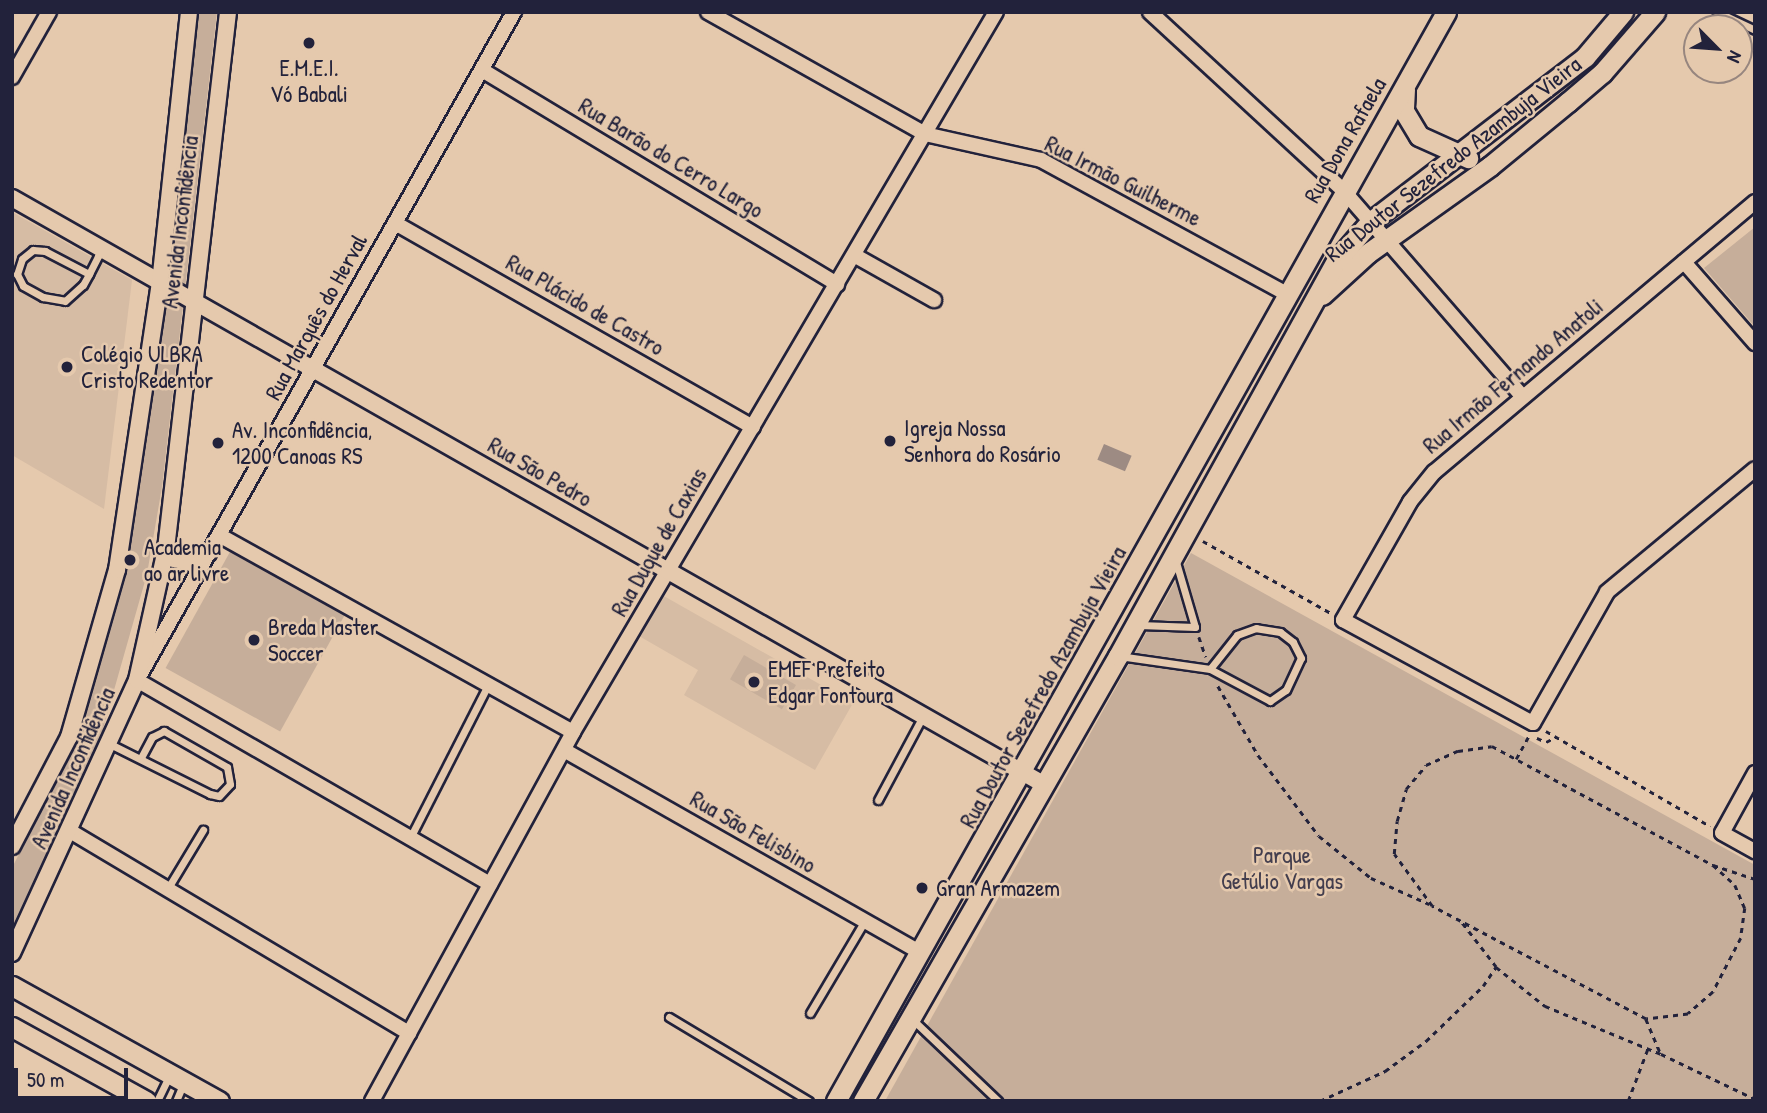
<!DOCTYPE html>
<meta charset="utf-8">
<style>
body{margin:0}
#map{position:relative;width:1767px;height:1113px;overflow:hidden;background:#e5c9ad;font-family:"Patrick Hand",sans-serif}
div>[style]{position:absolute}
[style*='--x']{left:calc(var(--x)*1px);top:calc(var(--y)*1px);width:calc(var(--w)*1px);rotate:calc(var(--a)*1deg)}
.built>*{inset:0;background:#d6bca4}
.green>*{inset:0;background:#c6ae9a;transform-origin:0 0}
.water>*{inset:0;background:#9d8b83;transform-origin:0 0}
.path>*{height:2.5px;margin-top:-1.25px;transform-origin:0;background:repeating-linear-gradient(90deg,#22223b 0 5px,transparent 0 10px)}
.roads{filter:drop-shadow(2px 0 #22223b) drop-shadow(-2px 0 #22223b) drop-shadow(0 2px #22223b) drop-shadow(0 -2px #22223b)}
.service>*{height:7px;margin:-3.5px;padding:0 3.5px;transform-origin:3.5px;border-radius:3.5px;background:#e5c9ad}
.minor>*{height:14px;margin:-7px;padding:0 7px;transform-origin:7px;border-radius:7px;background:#e5c9ad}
.tertiary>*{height:16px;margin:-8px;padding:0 8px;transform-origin:8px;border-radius:8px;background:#e5c9ad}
.secondary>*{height:19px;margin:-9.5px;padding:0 9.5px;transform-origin:9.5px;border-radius:9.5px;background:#e5c9ad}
.dots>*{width:19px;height:19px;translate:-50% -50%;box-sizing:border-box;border:4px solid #e5c9ad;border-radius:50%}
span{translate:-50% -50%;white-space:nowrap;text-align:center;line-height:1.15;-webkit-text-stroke:5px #e5c9ad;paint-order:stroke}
.poi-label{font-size:23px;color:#22223b}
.left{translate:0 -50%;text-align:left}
.street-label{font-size:23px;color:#22223b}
.park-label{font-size:23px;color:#433e4e}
.frame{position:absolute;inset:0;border:14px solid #22223b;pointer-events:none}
.north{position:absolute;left:1683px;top:14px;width:70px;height:70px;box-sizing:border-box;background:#e5c9ad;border:2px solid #97867f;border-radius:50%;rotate:115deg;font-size:19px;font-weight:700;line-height:28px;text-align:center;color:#22223b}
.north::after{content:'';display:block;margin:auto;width:24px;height:32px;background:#22223b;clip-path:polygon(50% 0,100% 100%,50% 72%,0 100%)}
.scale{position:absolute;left:14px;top:1068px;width:114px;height:32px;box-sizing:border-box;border:4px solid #22223b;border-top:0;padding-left:9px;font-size:21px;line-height:24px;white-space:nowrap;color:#22223b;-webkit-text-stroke:5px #e5c9ad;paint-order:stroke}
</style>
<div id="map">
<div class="built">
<i style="clip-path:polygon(12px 212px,132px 280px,104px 509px,12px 455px)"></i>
<i style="clip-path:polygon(662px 595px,853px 703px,815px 770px,684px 695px,698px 670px,639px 636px)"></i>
</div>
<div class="green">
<i style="clip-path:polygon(193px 12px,217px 12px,162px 487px,147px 574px,97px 750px,12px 930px,12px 868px,76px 739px,122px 571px,147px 421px)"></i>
<i style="clip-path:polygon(1755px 227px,1755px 327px,1704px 268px)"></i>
<i style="left:231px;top:550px;width:131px;height:135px;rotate:29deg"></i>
<i style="clip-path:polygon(1191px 553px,1755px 865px,1755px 1101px,885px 1101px)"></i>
<i style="left:744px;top:655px;width:60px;height:28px;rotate:30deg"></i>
</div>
<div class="water">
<i style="left:1104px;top:444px;width:30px;height:17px;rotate:23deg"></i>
</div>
<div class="path">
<i style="--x:1203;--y:541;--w:147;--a:29.4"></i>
<i style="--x:1199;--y:637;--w:21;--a:71"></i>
<i style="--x:1218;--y:686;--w:80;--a:59.9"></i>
<i style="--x:1258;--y:755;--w:101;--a:53"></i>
<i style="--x:1319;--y:836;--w:67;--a:38.9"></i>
<i style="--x:1371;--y:878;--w:64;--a:24.1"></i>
<i style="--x:1546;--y:731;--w:190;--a:30.1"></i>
<i style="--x:1537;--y:738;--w:10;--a:24"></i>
<i style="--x:1546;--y:742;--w:11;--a:-27"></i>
<i style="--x:1516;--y:759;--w:25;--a:-61"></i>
<i style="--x:1713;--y:865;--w:30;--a:42"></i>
<i style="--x:1735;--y:885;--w:25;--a:67"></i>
<i style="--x:1745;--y:908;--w:30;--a:98"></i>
<i style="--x:1741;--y:938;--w:61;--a:117.4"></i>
<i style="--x:1713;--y:992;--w:33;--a:139"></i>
<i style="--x:1688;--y:1014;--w:42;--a:173.2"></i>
<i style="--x:1646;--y:1019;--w:242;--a:-152.2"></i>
<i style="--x:1432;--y:906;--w:64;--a:-126.2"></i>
<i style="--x:1394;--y:854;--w:33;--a:-85"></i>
<i style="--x:1397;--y:821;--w:33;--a:-74"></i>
<i style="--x:1406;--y:789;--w:31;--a:-50"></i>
<i style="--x:1426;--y:765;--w:35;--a:-24"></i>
<i style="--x:1458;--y:751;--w:34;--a:-8"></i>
<i style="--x:1492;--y:746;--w:251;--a:28.3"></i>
<i style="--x:1713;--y:865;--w:44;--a:18.4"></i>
<i style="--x:1496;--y:967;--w:63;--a:38.5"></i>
<i style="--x:1545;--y:1006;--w:126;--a:22.5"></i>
<i style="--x:1646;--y:1019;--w:38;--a:67"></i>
<i style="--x:1661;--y:1054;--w:104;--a:25.6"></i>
<i style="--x:1320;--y:1101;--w:72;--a:-24.8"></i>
<i style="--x:1385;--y:1071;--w:51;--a:-36.2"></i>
<i style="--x:1426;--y:1041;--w:79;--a:-44"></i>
<i style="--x:1483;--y:986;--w:23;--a:-56"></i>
<i style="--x:1496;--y:967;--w:56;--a:-127.7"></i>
<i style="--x:1628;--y:1101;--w:57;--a:-69.3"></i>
</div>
<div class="roads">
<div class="service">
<i style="--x:1717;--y:12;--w:42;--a:25.3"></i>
<i style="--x:89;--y:274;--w:50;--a:-152.4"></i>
<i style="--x:45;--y:251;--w:12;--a:-175"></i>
<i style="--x:33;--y:250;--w:14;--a:141"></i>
<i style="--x:22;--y:259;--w:16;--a:108"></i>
<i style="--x:17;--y:274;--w:13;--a:63"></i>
<i style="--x:23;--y:286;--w:23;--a:29"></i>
<i style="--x:43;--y:297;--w:22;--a:10"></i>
<i style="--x:65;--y:301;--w:24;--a:-42"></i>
<i style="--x:83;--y:285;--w:13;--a:-61"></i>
<i style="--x:89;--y:274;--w:20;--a:-63"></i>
<i style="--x:98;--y:256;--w:7;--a:-56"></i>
<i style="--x:1139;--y:625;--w:56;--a:2"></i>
<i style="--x:1195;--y:627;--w:68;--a:-106.3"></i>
<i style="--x:1119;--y:656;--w:92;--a:8.1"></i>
<i style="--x:1210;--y:669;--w:68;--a:28.1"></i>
<i style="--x:1270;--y:701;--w:19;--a:-35"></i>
<i style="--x:1286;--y:690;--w:35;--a:-65"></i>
<i style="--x:1301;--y:658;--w:18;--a:-117"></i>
<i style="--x:1293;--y:642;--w:16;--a:-142"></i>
<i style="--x:1280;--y:632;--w:24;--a:-171"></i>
<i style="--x:1256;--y:628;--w:20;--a:160"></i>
<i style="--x:1237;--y:635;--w:43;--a:128.5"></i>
<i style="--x:110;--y:744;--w:112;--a:26.6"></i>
<i style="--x:210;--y:794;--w:9;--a:13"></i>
<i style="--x:219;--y:796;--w:16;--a:-47"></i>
<i style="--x:230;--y:784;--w:17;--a:-100"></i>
<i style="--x:227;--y:767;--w:73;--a:-150.3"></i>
<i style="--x:164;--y:731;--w:13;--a:153"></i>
<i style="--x:152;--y:737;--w:24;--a:118"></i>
<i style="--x:878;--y:800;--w:93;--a:-61.8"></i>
<i style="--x:411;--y:836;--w:169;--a:-63"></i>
<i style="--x:168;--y:888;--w:68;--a:-58.9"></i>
<i style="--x:810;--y:1013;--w:106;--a:-59.3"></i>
<i style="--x:669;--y:1017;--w:163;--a:31"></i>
<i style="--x:912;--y:1019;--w:119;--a:43.6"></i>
<i style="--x:157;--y:1101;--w:30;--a:-64"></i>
<i style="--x:176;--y:1101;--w:21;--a:-67"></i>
</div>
<div class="minor">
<i style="--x:708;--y:12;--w:249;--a:29.3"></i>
<i style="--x:925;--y:134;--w:119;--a:12.6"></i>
<i style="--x:1041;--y:160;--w:280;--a:28.6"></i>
<i style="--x:1150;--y:12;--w:263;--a:42.7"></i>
<i style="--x:1343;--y:190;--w:274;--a:49"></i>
<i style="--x:482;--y:70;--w:415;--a:31.1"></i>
<i style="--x:12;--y:77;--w:75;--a:-60.4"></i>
<i style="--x:1755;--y:202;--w:419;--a:139.9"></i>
<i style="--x:1434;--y:472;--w:38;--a:129"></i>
<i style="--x:1410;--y:502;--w:136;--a:119.6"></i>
<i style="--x:1343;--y:620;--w:216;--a:28.5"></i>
<i style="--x:1533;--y:723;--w:150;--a:-60.5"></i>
<i style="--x:1607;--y:592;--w:192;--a:-39.7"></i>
<i style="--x:395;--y:223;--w:412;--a:29.7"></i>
<i style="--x:854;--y:255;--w:92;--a:29.4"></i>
<i style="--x:1684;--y:262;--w:108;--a:48.8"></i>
<i style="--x:219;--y:535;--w:405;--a:29.1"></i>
<i style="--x:564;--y:750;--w:409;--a:29.6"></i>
<i style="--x:1755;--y:773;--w:68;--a:118.8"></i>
<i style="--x:1722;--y:833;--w:38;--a:29"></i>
<i style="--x:70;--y:831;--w:395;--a:30.8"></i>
<i style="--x:490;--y:884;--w:408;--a:-150"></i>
<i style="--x:137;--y:680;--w:767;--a:-60.56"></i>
<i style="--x:372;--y:1101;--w:420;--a:-61.4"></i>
<i style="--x:573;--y:732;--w:835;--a:-59.57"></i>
</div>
<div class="tertiary">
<i style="--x:12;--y:198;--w:1188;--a:29.61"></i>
<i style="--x:166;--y:549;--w:13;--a:51"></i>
<i style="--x:174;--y:559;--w:17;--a:13"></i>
<i style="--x:191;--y:563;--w:20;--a:-30"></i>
<i style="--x:12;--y:846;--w:123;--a:-62.4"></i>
<i style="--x:69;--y:737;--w:174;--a:-74"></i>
<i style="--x:117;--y:570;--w:290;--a:-81.5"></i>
<i style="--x:160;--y:283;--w:273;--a:-83.9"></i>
<i style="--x:12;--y:953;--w:300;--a:-65.4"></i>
<i style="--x:137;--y:680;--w:134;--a:-77.5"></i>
<i style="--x:166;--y:549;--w:541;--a:-83.41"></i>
</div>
<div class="secondary">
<i style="--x:1405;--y:89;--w:22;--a:93"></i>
<i style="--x:1404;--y:111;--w:29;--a:59"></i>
<i style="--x:1419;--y:136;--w:54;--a:24.2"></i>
<i style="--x:1322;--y:295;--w:62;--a:-42.4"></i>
<i style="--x:1368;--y:253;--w:150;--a:-35.5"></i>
<i style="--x:1490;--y:166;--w:101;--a:-39.4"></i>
<i style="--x:1568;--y:102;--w:45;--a:-40.5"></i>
<i style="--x:1602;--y:73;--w:81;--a:-49"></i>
<i style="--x:12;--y:986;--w:237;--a:29.1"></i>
<i style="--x:12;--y:1027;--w:153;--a:28.9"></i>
<i style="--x:836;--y:1101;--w:1248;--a:-60.74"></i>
<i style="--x:863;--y:1101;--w:513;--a:-60.19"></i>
<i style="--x:1118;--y:656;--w:453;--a:-61.1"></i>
<i style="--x:1337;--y:260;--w:50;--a:-49"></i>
<i style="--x:1370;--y:222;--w:271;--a:-37.5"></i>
<i style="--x:1585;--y:57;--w:59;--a:-49.8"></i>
</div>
</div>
<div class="dots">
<i style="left:309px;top:43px;background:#22223b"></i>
<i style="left:67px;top:367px;background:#22223b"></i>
<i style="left:890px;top:441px;background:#22223b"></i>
<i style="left:218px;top:443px;background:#22223b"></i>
<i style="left:130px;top:560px;background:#22223b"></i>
<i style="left:254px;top:640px;background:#22223b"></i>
<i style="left:754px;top:682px;background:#22223b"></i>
<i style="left:922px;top:888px;background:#22223b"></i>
</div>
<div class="poi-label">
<span style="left:309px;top:81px">E.M.E.I.<br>Vó Babali</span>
<span class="left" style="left:81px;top:367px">Colégio ULBRA<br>Cristo Redentor</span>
<span class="left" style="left:904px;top:441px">Igreja Nossa<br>Senhora do Rosário</span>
<span class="left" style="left:232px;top:443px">Av. Inconfidência,<br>1200 Canoas RS</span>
<span class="left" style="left:144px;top:560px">Academia<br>ao ar livre</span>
<span class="left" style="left:268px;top:640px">Breda Master<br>Soccer</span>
<span class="left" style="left:768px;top:682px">EMEF Prefeito<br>Edgar Fontoura</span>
<span class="left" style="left:936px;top:888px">Gran Armazem</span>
</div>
<div class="street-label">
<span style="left:1345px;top:140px;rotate:-60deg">Rua Dona Rafaela</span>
<span style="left:671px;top:158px;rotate:31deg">Rua Barão do Cerro Largo</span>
<span style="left:1453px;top:159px;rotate:-38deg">Rua Doutor Sezefredo Azambuja Vieira</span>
<span style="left:1123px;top:181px;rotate:27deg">Rua Irmão Guilherme</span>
<span style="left:180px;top:222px;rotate:-83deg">Avenida Inconfidência</span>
<span style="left:585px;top:305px;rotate:30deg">Rua Plácido de Castro</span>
<span style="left:316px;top:317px;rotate:-61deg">Rua Marquês do Herval</span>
<span style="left:1513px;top:376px;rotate:-40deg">Rua Irmão Fernando Anatoli</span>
<span style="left:540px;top:472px;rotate:30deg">Rua São Pedro</span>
<span style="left:659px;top:542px;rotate:-60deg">Rua Duque de Caxias</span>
<span style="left:1043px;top:687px;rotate:-61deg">Rua Doutor Sezefredo Azambuja Vieira</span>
<span style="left:73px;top:768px;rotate:-66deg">Avenida Inconfidência</span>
<span style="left:753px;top:832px;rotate:30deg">Rua São Felisbino</span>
</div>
<div class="park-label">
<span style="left:1282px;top:868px">Parque<br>Getúlio Vargas</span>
</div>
<div class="frame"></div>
<div class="north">N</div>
<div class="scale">50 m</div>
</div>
